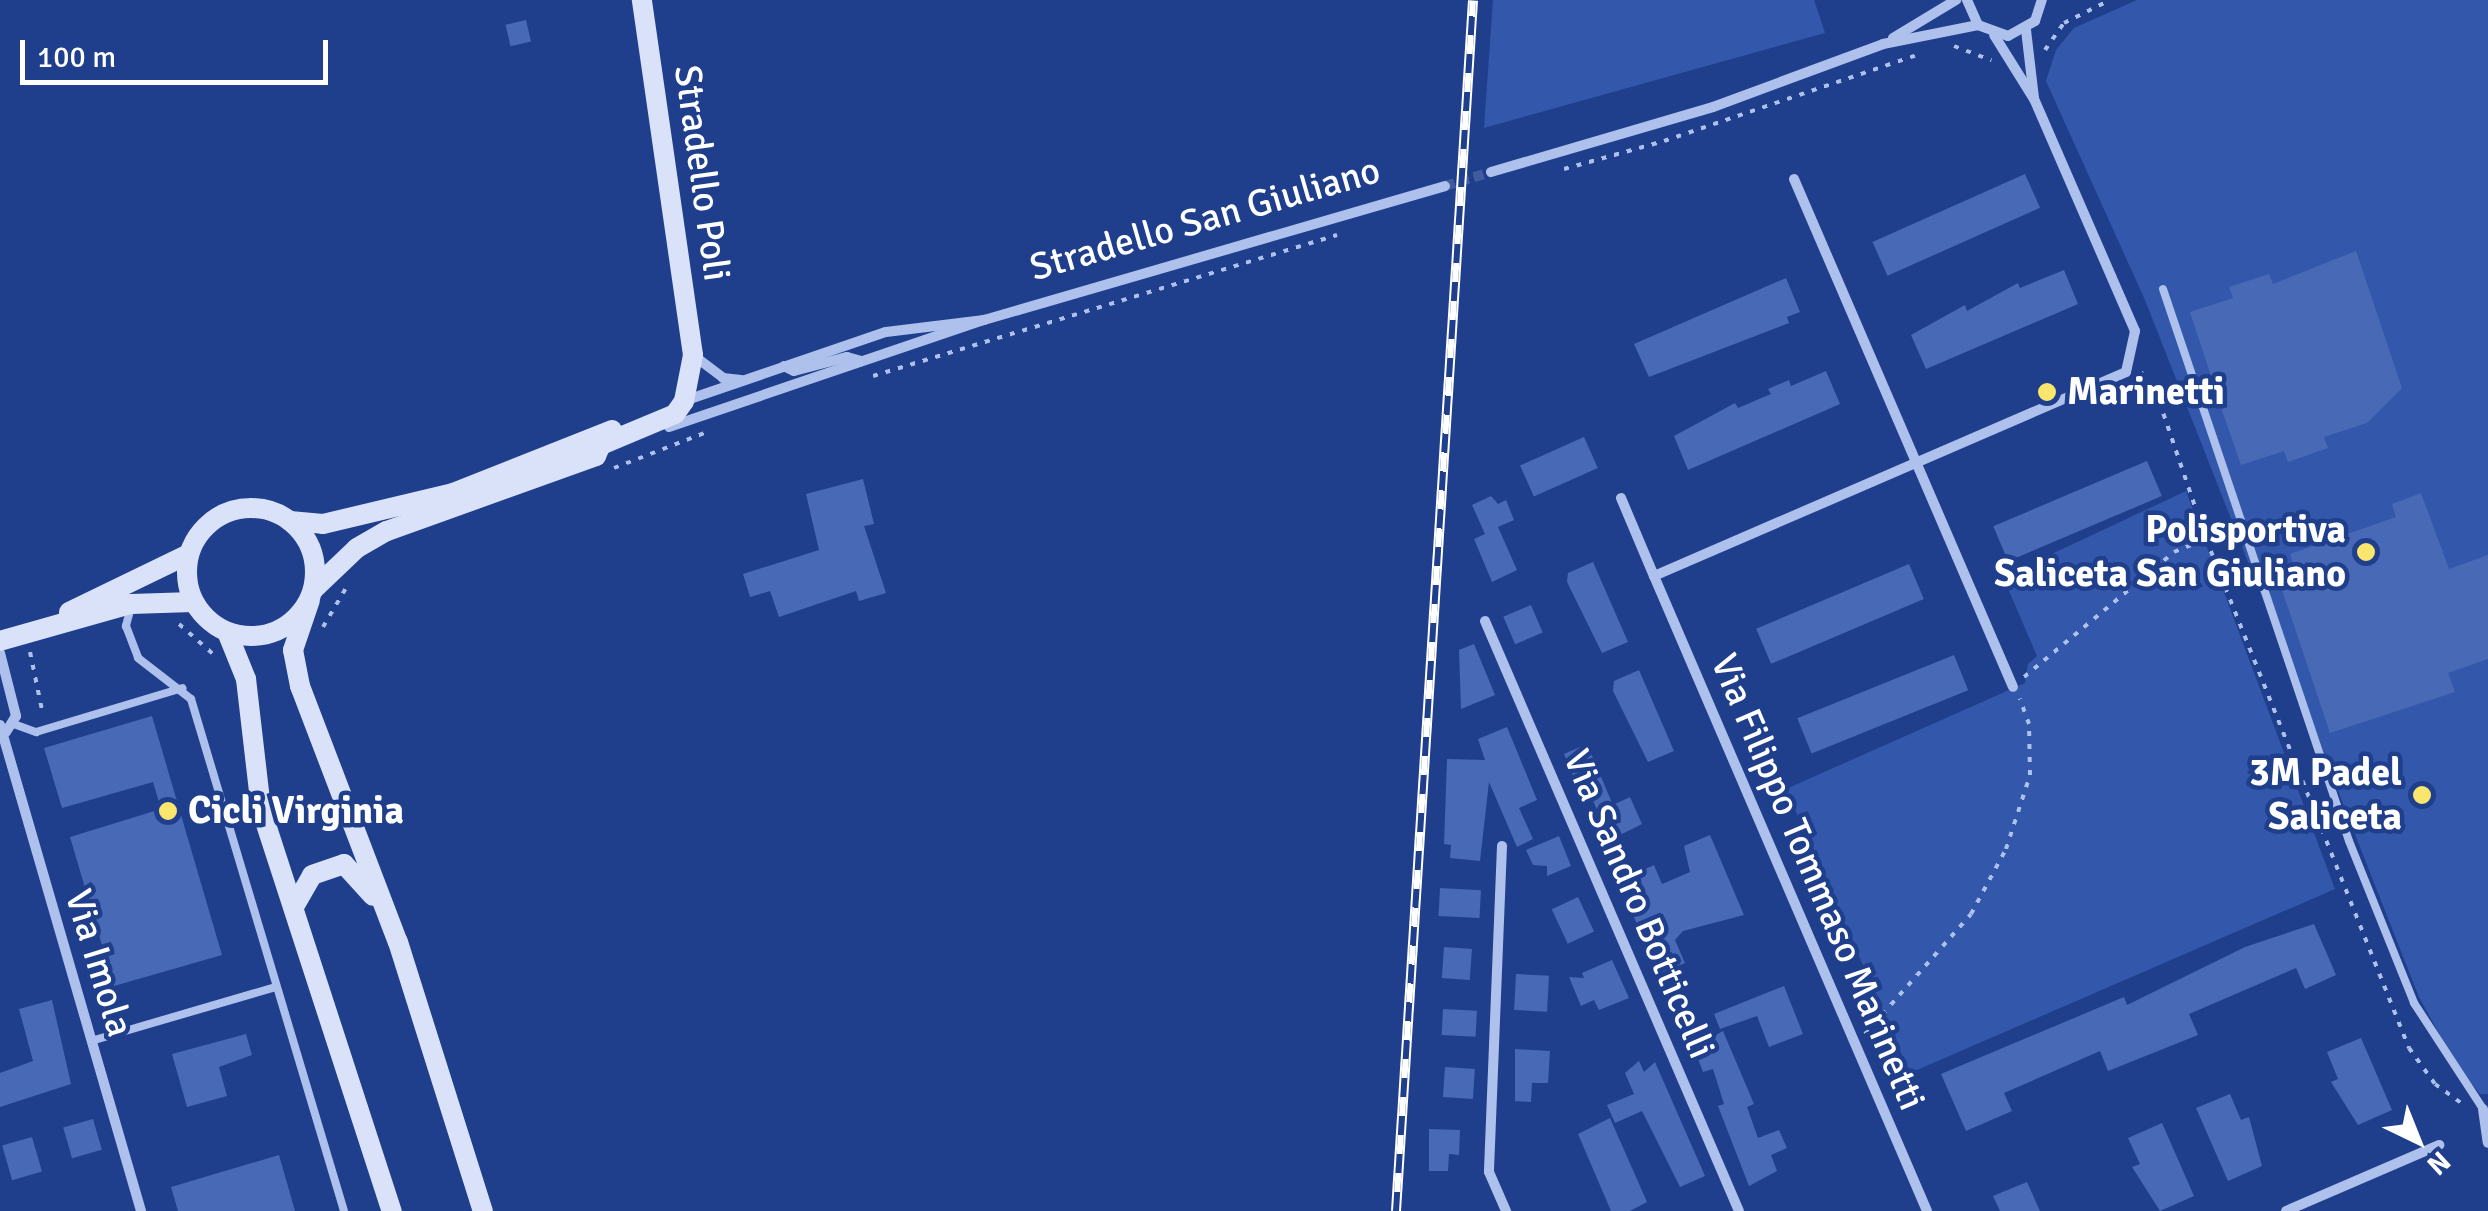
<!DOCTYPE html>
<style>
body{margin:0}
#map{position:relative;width:2488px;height:1211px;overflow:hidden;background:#1f3f8d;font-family:Signika,sans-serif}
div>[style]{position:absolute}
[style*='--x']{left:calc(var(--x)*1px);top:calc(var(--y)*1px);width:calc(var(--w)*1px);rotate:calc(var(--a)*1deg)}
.green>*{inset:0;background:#3358ab}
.building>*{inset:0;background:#4869b5;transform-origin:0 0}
.street-tunnel>*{height:10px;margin-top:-5px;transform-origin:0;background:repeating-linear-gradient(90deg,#415c9e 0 10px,transparent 0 15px)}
.path>*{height:4px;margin-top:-2px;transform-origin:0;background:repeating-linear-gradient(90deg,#adc1ec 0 5px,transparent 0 13px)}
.lane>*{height:8px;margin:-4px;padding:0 4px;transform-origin:4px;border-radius:4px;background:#adc1ec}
.street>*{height:10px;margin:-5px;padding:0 5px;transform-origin:5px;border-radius:5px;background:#adc1ec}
.secondary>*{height:20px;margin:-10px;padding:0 10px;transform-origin:10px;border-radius:10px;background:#d9e2f9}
.secondary>.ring{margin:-10px;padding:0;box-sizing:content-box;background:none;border:20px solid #d9e2f9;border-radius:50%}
.rail>*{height:10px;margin-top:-5px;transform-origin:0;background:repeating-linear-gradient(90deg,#1f3f8d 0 19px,#fff 0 38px);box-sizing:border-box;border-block:2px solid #fff}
.dots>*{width:28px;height:28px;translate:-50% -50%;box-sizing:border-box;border:5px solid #1f3f8d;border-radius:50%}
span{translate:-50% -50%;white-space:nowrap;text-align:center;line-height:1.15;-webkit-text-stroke:9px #1f3f8d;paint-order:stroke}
.street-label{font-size:38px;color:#fff}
.poi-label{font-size:38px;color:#fff;font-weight:700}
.left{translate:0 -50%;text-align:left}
.right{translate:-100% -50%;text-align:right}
.north{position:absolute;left:2368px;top:1091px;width:100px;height:100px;-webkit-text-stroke:8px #1f3f8d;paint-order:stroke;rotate:137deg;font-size:28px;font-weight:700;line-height:40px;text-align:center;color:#fff}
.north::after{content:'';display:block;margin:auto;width:35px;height:45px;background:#fff;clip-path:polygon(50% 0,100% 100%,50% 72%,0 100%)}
.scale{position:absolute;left:20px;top:40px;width:308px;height:45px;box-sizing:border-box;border:5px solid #fff;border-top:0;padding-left:12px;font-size:30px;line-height:35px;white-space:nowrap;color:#fff;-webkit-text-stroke:8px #1f3f8d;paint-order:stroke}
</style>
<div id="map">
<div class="green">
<i style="clip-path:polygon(1493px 0,1814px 0,1825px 33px,1484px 128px)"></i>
<i style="clip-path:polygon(2137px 0,2488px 0,2488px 1094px,2480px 1094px,2457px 1066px,2419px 997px,2145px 300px,2046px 81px,2056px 50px,2074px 28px)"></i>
<i style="clip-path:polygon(2186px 491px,2335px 889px,1910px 1073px,1786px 789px,2025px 683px,2028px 664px,2037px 656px,2003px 577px)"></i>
</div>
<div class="building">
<i style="left:526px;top:20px;width:22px;height:21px;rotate:77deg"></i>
<i style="left:2025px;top:174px;width:37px;height:167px;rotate:66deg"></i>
<i style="clip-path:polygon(2356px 251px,2402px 388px,2367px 423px,2324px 437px,2328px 448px,2288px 462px,2284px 451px,2241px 465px,2218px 399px,2210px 401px,2203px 382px,2212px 379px,2190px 312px,2233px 298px,2229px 287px,2269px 274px,2273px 284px)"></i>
<i style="clip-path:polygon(2064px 270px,2078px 304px,1926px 369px,1911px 335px,1965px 305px,1967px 311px,2018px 283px,2020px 288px)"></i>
<i style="clip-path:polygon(1786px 278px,1800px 312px,1787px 317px,1789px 323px,1649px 377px,1634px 344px)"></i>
<i style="clip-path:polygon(1826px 371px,1840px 404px,1688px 470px,1674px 436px,1735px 403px,1738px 408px,1771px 394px,1768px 389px,1789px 380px,1791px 386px)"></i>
<i style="left:1584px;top:437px;width:34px;height:70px;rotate:66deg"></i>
<i style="left:2147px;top:461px;width:38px;height:167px;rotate:67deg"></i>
<i style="clip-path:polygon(863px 479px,874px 524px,864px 526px,886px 593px,859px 601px,856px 591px,779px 617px,770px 591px,750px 597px,743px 574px,819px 550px,806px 494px)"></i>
<i style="clip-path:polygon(2421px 493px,2449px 569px,2488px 555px,2488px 659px,2448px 673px,2455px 692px,2330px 733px,2278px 578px,2296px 572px,2290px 554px,2396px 517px,2392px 504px)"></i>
<i style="clip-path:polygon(1491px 496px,1498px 504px,1506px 500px,1514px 520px,1498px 527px,1517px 570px,1492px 582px,1474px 539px,1485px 534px,1472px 505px)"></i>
<i style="clip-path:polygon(1593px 562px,1628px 642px,1602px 653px,1567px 582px,1568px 573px)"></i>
<i style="left:1909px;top:564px;width:38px;height:166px;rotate:67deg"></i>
<i style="left:1531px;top:605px;width:30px;height:30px;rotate:67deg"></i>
<i style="clip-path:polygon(1474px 644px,1495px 695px,1461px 709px,1459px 650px)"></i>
<i style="left:1954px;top:655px;width:38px;height:169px;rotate:68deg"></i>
<i style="clip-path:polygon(1639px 670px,1674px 751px,1648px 762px,1613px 691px,1614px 681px)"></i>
<i style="clip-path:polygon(152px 716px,222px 955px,114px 986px,70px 837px,161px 809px,153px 782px,62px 808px,44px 748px)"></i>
<i style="clip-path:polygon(1507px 727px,1537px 800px,1519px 808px,1533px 839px,1517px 847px,1489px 782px,1480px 861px,1450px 858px,1451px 845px,1444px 844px,1447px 759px,1485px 760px,1478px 739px)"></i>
<i style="clip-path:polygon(1587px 744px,1613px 805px,1630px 797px,1642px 824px,1602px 844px,1588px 813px,1597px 810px,1584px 779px,1576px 783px,1564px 754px)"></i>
<i style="clip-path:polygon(1710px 835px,1744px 915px,1683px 931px,1675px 940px,1685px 963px,1659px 974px,1618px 881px,1654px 865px,1662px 884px,1690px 872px,1684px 846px)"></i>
<i style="clip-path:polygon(1559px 836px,1571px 866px,1547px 876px,1547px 866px,1533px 865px,1526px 850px)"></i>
<i style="left:1440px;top:888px;width:41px;height:28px;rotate:3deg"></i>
<i style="left:1578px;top:897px;width:38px;height:29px;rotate:65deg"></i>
<i style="clip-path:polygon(2314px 924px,2336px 975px,2305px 989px,2296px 968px,2189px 1014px,2198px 1035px,2108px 1071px,2100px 1051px,2004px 1093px,2012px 1111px,1966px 1131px,1941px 1074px,2124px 997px,2127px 1005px,2245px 947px)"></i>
<i style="left:1444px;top:947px;width:28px;height:31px;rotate:4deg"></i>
<i style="clip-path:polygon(1612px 960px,1629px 998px,1599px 1010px,1594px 1000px,1581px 1006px,1569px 977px,1584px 978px,1582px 973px)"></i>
<i style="left:1516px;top:974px;width:33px;height:36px;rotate:3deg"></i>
<i style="clip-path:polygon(1784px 986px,1803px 1034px,1769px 1047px,1757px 1016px,1720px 1029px,1714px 1014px)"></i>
<i style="clip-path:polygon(52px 1000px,71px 1084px,0 1107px,0 1073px,33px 1061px,19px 1009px)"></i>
<i style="left:1443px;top:1009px;width:34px;height:26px;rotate:3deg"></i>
<i style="clip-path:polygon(1723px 1031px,1754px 1104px,1747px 1107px,1758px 1138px,1779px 1130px,1787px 1148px,1771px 1155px,1777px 1171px,1749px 1186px,1718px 1106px,1724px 1104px,1713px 1069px,1703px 1072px,1694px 1048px)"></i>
<i style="clip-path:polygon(246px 1034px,252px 1055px,219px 1067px,227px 1096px,187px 1107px,172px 1054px)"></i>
<i style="clip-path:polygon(2361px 1038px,2392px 1110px,2358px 1125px,2331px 1082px,2338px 1079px,2327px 1052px)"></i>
<i style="clip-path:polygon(1515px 1049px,1550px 1051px,1548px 1083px,1532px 1083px,1531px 1102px,1515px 1101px)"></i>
<i style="clip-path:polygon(1639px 1061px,1644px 1072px,1655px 1062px,1705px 1176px,1680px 1187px,1642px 1111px,1615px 1123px,1607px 1105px,1634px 1094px,1625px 1073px)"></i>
<i style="left:1445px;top:1067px;width:30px;height:30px;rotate:4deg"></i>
<i style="clip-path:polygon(2230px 1094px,2241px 1120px,2249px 1117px,2262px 1166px,2228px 1181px,2196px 1108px)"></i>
<i style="clip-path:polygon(1610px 1118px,1647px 1202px,1630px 1211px,1611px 1211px,1578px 1134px)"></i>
<i style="left:93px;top:1119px;width:32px;height:31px;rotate:74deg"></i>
<i style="clip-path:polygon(2162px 1123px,2194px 1196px,2160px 1211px,2132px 1167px,2140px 1164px,2128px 1138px)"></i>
<i style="clip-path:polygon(1429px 1129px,1460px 1130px,1459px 1155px,1449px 1154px,1448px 1171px,1429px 1171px)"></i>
<i style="left:32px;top:1137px;width:36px;height:31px;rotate:74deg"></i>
<i style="clip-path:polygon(279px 1155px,295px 1211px,178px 1211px,171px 1187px)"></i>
<i style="clip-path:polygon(2027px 1182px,2040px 1211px,2000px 1211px,1993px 1196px)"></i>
</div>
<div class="street-tunnel">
<i style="--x:1445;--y:186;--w:48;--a:-16.9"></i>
</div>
<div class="path">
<i style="--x:1954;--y:46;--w:40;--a:21"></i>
<i style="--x:2045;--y:50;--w:33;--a:-55"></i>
<i style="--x:2064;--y:23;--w:51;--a:-26.6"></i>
<i style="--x:1564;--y:169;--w:104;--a:-15.6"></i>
<i style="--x:1664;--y:141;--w:266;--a:-18.8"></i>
<i style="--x:2141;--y:372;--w:22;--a:51"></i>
<i style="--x:2155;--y:389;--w:158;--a:71.2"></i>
<i style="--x:2206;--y:539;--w:548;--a:68.26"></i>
<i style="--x:2409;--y:1048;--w:44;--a:54.2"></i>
<i style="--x:2435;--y:1084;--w:37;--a:36"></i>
<i style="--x:873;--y:376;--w:485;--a:-16.9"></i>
<i style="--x:614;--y:468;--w:100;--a:-21.2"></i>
<i style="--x:179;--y:624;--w:45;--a:41.4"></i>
<i style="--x:323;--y:627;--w:45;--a:-59.5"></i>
<i style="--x:30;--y:652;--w:64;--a:78.3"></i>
<i style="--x:2024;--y:677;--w:195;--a:-39.8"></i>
<i style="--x:2174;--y:552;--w:35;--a:-22"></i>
<i style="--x:1865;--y:1034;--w:160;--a:-48.5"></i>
<i style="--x:1971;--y:914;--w:74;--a:-61.7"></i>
<i style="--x:2006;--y:849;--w:78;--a:-72"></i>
<i style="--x:2030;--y:775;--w:51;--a:-91.1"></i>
<i style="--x:2029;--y:724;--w:27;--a:-110"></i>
</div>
<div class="lane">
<i style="--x:2163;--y:289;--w:582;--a:71.38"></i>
<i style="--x:2349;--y:841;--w:175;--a:68.1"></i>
<i style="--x:2414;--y:1003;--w:126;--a:56.9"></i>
<i style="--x:131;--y:607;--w:20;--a:105"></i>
<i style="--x:126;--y:626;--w:34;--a:69"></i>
<i style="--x:138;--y:658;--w:67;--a:37.7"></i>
<i style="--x:191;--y:699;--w:534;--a:73.36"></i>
<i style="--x:11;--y:723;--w:27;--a:20"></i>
<i style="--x:36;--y:732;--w:153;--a:-16.7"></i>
<i style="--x:91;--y:1041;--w:193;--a:-16.3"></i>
</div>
<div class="street">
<i style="--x:1967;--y:0;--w:27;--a:66"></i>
<i style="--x:1978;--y:25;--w:32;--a:20"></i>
<i style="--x:2008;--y:36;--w:31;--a:-29"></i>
<i style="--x:2035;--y:21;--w:22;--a:-72"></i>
<i style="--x:2026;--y:30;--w:68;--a:83.3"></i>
<i style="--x:1893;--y:38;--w:74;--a:-31.1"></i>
<i style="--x:1491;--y:172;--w:231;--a:-16.3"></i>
<i style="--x:1713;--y:107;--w:181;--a:-20.3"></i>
<i style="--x:1883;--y:44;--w:97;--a:-11.3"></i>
<i style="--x:1794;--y:179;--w:553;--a:66.68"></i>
<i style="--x:693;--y:355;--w:38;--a:37"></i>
<i style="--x:723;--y:378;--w:18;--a:6"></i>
<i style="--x:784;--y:366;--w:11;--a:27"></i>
<i style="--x:794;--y:371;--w:55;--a:-14.8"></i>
<i style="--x:847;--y:357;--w:15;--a:16"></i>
<i style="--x:684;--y:401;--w:213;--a:-18.9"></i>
<i style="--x:886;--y:332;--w:99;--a:-7"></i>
<i style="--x:669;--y:427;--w:333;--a:-18.8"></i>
<i style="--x:984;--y:320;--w:480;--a:-16.2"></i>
<i style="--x:1621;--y:498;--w:85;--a:67.1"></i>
<i style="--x:1485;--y:621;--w:642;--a:66.71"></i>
<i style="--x:0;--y:653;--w:65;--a:75.7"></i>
<i style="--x:16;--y:716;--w:19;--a:122"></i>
<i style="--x:0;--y:725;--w:506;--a:73.82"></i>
<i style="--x:1502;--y:846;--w:326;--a:92.3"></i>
<i style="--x:1489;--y:1172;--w:43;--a:66.4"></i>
<i style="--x:2483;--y:1109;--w:34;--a:82"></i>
<i style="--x:1927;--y:1211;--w:691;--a:-113.26"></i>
<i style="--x:1654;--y:576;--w:514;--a:-23.37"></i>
<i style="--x:2126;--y:372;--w:42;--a:-77.6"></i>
<i style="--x:2135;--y:331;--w:253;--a:-113.5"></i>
<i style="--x:2034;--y:99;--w:75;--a:-122"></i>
<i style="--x:2286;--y:1211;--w:167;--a:-23.3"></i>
</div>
<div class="secondary">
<i class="ring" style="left:187px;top:508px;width:108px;height:108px"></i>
<i style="--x:290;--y:521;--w:33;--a:5"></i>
<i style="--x:323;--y:524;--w:134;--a:-13.4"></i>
<i style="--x:453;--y:493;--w:171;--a:-21.6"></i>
<i style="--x:314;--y:589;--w:59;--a:-43.6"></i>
<i style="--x:357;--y:548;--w:34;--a:-30"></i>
<i style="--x:387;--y:531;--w:222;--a:-19.7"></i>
<i style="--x:596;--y:456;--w:12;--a:-66"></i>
<i style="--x:601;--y:445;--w:80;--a:-22.7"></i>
<i style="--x:675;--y:414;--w:16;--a:-55"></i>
<i style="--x:684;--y:401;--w:47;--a:-78.9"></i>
<i style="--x:693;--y:355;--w:359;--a:-98.2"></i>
<i style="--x:310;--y:600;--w:53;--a:108.8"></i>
<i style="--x:293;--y:650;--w:37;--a:79"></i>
<i style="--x:300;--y:686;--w:274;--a:69.1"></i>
<i style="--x:398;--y:942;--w:282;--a:72.5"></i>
<i style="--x:69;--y:612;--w:133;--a:-25.8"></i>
<i style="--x:227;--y:632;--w:51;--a:68"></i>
<i style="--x:246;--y:679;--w:131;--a:83.4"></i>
<i style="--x:261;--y:809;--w:423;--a:72"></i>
<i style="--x:0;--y:641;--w:136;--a:-15.8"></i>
<i style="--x:131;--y:604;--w:62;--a:-1.8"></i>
<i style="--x:295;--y:905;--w:34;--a:-60"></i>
<i style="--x:312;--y:875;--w:34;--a:-19"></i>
<i style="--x:344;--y:864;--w:43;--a:47.8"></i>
</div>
<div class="rail">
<i style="--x:1396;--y:1211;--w:1213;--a:-86.36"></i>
</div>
<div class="dots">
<i style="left:2047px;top:392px;background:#fae66d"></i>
<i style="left:2366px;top:552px;background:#fae66d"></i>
<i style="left:2422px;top:795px;background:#fae66d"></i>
<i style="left:168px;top:811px;background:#fae66d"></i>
</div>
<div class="street-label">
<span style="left:702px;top:173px;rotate:82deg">Stradello Poli</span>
<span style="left:1205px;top:219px;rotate:-16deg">Stradello San Giuliano</span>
<span style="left:1818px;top:882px;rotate:67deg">Via Filippo Tommaso Marinetti</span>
<span style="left:1639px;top:904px;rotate:67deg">Via Sandro Botticelli</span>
<span style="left:99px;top:963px;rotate:73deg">Via Imola</span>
</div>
<div class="poi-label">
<span class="left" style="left:2067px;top:392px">Marinetti</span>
<span class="right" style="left:2346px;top:552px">Polisportiva<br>Saliceta San Giuliano</span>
<span class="right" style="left:2402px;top:795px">3M Padel<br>Saliceta</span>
<span class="left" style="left:188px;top:811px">Cicli Virginia</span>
</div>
<div class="north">N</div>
<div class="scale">100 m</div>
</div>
